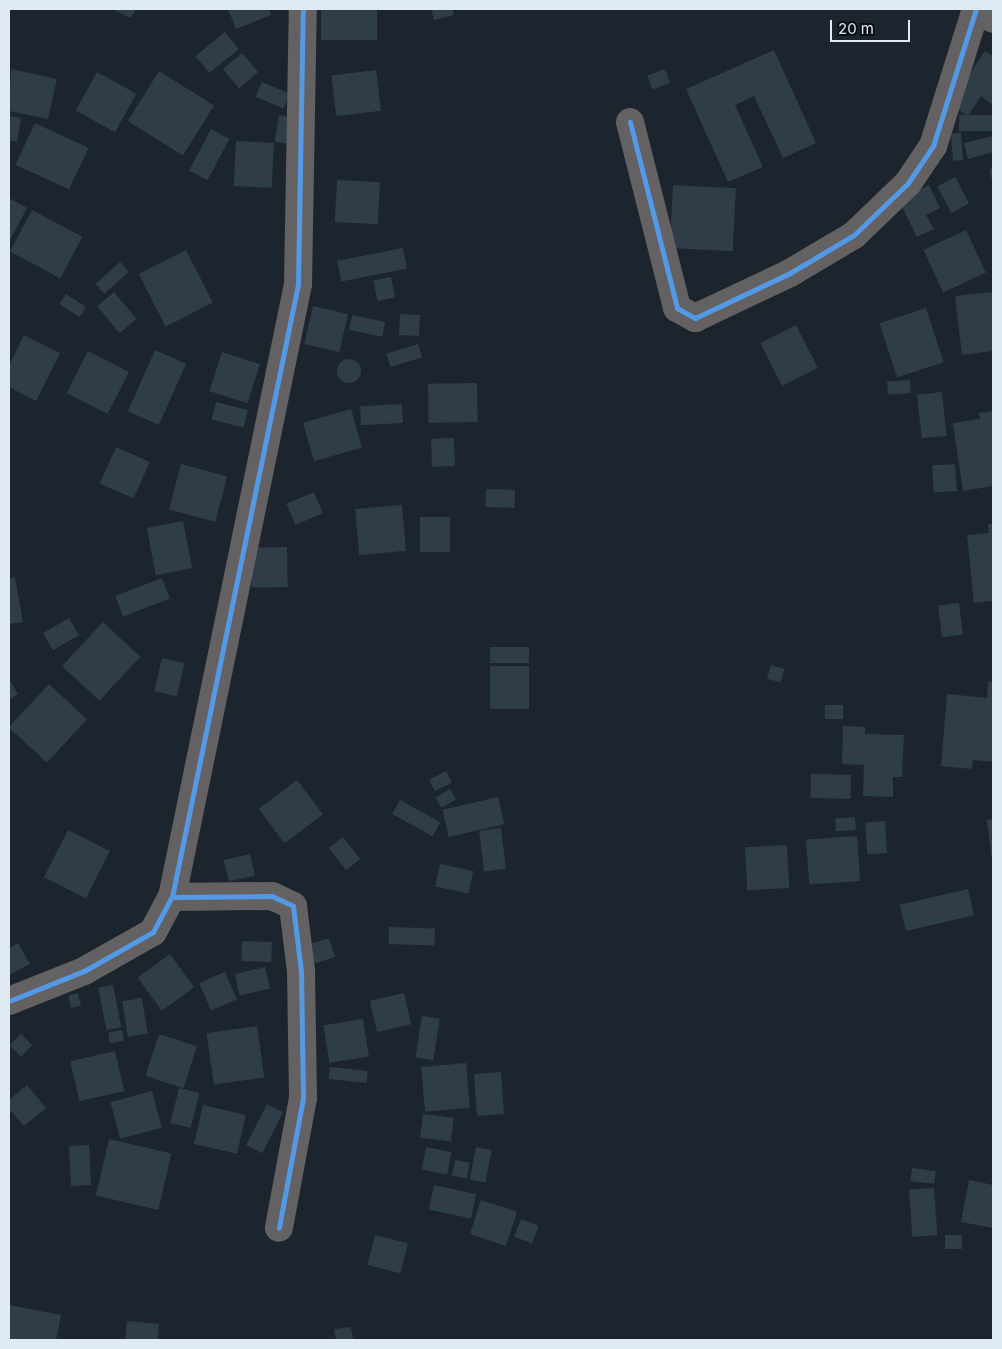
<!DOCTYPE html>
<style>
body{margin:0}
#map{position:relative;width:1002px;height:1349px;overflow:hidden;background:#1c252d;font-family:Inter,sans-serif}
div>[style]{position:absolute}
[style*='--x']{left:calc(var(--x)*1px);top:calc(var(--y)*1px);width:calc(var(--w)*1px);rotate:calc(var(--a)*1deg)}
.building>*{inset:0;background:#2e3d47;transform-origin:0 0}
.round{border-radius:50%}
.minor>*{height:28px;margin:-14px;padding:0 14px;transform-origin:14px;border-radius:14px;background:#636162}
.major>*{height:28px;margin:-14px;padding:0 14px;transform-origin:14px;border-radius:14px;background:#626264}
.cycleway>*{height:5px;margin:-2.5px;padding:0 2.5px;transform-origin:2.5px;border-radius:2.5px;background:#5399e6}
span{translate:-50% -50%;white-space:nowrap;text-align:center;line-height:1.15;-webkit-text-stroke:4px #080f14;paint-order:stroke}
.frame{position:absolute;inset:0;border:10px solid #dfeaf2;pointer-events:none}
.scale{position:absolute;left:830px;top:20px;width:80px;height:22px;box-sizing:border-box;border:2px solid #dfeaf2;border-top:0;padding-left:6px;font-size:15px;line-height:18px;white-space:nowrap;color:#dfeaf2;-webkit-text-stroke:4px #080f14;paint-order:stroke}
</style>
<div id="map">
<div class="building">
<i style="clip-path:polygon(112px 9px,136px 9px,131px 18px)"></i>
<i style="clip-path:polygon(228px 9px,269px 9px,271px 15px,236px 29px)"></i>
<i style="left:321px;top:9px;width:56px;height:31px"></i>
<i style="clip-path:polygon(431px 9px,452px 9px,454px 15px,434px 20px)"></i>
<i style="left:225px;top:32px;width:22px;height:38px;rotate:51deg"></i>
<i style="clip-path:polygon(774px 50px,816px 143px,783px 158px,754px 96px,735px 105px,763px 167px,728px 182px,686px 89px)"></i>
<i style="clip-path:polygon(985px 51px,993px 56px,993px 105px,981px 96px,968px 116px,949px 104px)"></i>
<i style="left:242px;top:53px;width:25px;height:25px;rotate:50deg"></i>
<i style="clip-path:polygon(11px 69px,57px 79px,48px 119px,9px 111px)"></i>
<i style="left:665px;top:69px;width:15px;height:19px;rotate:70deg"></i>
<i style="left:376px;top:70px;width:41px;height:45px;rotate:83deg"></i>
<i style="left:159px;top:71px;width:65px;height:59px;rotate:32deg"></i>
<i style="left:97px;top:72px;width:45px;height:44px;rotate:29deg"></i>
<i style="left:262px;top:82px;width:30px;height:16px;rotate:23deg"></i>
<i style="left:279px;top:115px;width:12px;height:27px;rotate:9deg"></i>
<i style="left:993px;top:115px;width:16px;height:34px;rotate:90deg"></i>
<i style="clip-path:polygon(9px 116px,21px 118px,17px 142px,9px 140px)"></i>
<i style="left:35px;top:123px;width:59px;height:46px;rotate:25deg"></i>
<i style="left:211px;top:129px;width:21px;height:47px;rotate:28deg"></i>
<i style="left:961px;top:133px;width:27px;height:10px;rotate:86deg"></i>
<i style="clip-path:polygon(993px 136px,993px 152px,968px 159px,964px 143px)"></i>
<i style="left:236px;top:141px;width:38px;height:45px;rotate:3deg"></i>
<i style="clip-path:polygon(993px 168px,993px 184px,989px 169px)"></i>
<i style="left:955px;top:177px;width:30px;height:20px;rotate:62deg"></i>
<i style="left:337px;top:180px;width:43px;height:42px;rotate:3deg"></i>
<i style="left:673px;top:185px;width:63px;height:63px;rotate:3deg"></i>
<i style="clip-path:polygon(929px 185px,940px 208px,926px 215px,934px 229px,917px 237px,899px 201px)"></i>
<i style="clip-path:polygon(9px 198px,27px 208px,9px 242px)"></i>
<i style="left:32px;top:210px;width:57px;height:47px;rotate:28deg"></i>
<i style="left:966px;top:230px;width:47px;height:47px;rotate:65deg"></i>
<i style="left:403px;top:248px;width:21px;height:67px;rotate:79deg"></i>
<i style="left:186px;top:250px;width:59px;height:53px;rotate:63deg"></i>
<i style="left:120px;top:262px;width:13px;height:33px;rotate:48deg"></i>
<i style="left:391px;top:277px;width:21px;height:18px;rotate:79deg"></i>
<i style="left:114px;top:292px;width:35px;height:22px;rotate:50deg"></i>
<i style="clip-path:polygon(993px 292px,993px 351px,962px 355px,955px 296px)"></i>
<i style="left:66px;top:294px;width:24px;height:12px;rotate:33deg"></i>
<i style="left:313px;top:306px;width:36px;height:39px;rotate:13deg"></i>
<i style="left:926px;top:308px;width:57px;height:49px;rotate:72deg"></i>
<i style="left:400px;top:314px;width:20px;height:21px;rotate:3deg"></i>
<i style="left:352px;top:315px;width:34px;height:15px;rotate:12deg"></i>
<i style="left:796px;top:325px;width:48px;height:40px;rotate:63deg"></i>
<i style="clip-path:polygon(24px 335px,60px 353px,36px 401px,9px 387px,9px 366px)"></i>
<i style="left:418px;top:344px;width:14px;height:33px;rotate:73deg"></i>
<i style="left:155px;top:350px;width:34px;height:67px;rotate:24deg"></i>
<i style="left:88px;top:351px;width:46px;height:47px;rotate:27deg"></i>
<i style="left:222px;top:352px;width:40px;height:41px;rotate:18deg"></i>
<i class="round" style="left:337px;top:359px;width:24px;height:24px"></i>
<i style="left:910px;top:380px;width:13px;height:23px;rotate:86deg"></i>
<i style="left:477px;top:383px;width:39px;height:49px;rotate:89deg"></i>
<i style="left:942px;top:392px;width:44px;height:25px;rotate:84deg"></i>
<i style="left:216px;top:402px;width:33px;height:18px;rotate:14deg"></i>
<i style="left:402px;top:404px;width:19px;height:42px;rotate:87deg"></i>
<i style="left:351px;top:409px;width:40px;height:50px;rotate:74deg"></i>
<i style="clip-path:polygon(993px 411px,993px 486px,963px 491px,953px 423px,980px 419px,979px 413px)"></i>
<i style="left:454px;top:438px;width:28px;height:23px;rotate:88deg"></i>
<i style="left:116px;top:447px;width:37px;height:40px;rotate:24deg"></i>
<i style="left:181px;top:464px;width:48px;height:47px;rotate:15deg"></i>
<i style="left:955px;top:464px;width:27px;height:23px;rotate:86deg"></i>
<i style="left:486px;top:489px;width:29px;height:18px;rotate:2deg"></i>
<i style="left:314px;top:492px;width:23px;height:30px;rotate:67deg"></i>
<i style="left:402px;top:505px;width:46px;height:47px;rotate:85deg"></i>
<i style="left:420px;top:517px;width:30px;height:35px"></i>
<i style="left:183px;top:521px;width:48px;height:37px;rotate:79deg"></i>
<i style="clip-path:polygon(993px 523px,993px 601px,974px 603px,967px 535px,989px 533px,988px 524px)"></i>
<i style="left:287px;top:547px;width:40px;height:36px;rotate:89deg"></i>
<i style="clip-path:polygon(15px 577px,23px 622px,9px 624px,9px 578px)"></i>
<i style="left:162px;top:578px;width:22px;height:50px;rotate:69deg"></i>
<i style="left:959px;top:603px;width:32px;height:21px;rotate:83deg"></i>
<i style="left:69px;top:618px;width:20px;height:30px;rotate:60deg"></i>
<i style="left:103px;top:622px;width:51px;height:60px;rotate:43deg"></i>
<i style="left:490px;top:647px;width:39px;height:16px"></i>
<i style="left:162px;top:658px;width:23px;height:34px;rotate:13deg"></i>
<i style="left:771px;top:665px;width:14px;height:14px;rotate:17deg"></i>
<i style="left:490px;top:666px;width:39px;height:43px"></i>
<i style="clip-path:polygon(9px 679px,18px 694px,9px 700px)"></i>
<i style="clip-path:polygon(988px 682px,993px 682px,993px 762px,973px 760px,972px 769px,941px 766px,947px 694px,987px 698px)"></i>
<i style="left:49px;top:684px;width:52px;height:59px;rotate:43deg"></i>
<i style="left:825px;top:705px;width:18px;height:14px"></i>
<i style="clip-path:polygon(843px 726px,865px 727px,865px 734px,904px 735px,902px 777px,893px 777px,893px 797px,863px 796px,864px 765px,842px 764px)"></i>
<i style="left:446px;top:771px;width:13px;height:19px;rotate:63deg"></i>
<i style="left:811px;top:774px;width:40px;height:24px;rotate:1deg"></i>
<i style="left:297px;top:780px;width:43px;height:48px;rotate:53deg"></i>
<i style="left:450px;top:789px;width:12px;height:17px;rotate:59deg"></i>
<i style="left:498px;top:797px;width:28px;height:57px;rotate:77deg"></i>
<i style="left:400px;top:800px;width:46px;height:16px;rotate:29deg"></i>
<i style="left:855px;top:817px;width:13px;height:20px;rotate:86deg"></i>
<i style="clip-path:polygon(993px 819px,993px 861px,992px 861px,987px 820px)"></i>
<i style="left:885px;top:821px;width:32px;height:20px;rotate:86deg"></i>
<i style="left:501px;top:828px;width:41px;height:22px;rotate:83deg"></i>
<i style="left:68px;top:830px;width:47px;height:53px;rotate:27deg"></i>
<i style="left:857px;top:836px;width:45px;height:51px;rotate:86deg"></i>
<i style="left:343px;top:837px;width:28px;height:18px;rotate:52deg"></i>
<i style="left:787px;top:845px;width:43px;height:42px;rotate:87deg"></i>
<i style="left:250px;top:854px;width:22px;height:27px;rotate:77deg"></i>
<i style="left:440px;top:864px;width:34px;height:23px;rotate:12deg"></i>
<i style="left:968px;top:889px;width:27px;height:70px;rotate:77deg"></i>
<i style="left:389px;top:927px;width:46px;height:17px;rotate:2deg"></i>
<i style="left:329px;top:938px;width:20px;height:28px;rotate:72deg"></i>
<i style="left:242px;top:941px;width:30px;height:20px;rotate:2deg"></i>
<i style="clip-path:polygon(18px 943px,30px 964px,9px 975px,9px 948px)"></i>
<i style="left:170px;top:954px;width:41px;height:40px;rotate:54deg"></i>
<i style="left:265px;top:967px;width:22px;height:31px;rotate:77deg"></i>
<i style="left:225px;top:972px;width:30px;height:28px;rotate:67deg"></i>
<i style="left:113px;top:985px;width:43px;height:15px;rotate:79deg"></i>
<i style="left:78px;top:993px;width:13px;height:10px;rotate:77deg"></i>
<i style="left:404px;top:993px;width:32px;height:35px;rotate:77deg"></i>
<i style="left:142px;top:998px;width:36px;height:20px;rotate:81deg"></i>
<i style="left:422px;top:1016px;width:18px;height:42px;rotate:9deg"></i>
<i style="left:363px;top:1019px;width:38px;height:40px;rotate:81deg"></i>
<i style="left:257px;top:1026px;width:52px;height:51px;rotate:82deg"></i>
<i style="left:122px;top:1030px;width:11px;height:14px;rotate:80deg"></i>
<i style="left:21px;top:1034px;width:16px;height:16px;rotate:45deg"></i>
<i style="left:159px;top:1034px;width:40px;height:44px;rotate:18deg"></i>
<i style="left:115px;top:1051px;width:41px;height:46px;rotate:77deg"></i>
<i style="left:466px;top:1063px;width:45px;height:45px;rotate:85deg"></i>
<i style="left:330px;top:1067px;width:38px;height:12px;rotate:6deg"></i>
<i style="left:501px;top:1072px;width:42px;height:27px;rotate:86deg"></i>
<i style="clip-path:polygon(27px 1085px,46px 1108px,24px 1126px,9px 1109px,9px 1100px)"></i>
<i style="left:179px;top:1088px;width:21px;height:36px;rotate:14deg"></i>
<i style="left:152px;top:1091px;width:38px;height:43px;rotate:75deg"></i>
<i style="left:267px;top:1104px;width:18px;height:46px;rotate:27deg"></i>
<i style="left:203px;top:1105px;width:44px;height:40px;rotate:13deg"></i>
<i style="left:423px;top:1114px;width:31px;height:24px;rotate:7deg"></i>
<i style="left:109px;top:1139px;width:64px;height:58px;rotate:13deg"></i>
<i style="left:89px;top:1145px;width:40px;height:20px;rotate:87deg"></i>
<i style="left:426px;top:1147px;width:26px;height:23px;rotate:11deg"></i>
<i style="left:476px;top:1147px;width:16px;height:33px;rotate:11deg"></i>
<i style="left:455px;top:1160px;width:15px;height:16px;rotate:11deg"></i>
<i style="left:912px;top:1168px;width:24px;height:13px;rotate:7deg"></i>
<i style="clip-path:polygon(969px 1180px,993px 1185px,993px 1228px,961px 1222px)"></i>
<i style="left:434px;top:1185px;width:43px;height:25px;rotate:12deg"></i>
<i style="left:934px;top:1188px;width:47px;height:25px;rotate:86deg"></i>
<i style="left:481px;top:1200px;width:38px;height:36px;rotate:18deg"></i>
<i style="left:521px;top:1219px;width:19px;height:19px;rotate:21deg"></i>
<i style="left:375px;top:1235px;width:34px;height:31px;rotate:14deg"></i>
<i style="left:945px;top:1235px;width:17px;height:14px"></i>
<i style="clip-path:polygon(10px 1305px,61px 1315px,56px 1340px,9px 1340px)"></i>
<i style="clip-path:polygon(127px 1321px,159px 1324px,158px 1340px,125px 1340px)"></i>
<i style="clip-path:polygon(351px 1327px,353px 1340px,336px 1340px,334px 1329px)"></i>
</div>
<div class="minor">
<i style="--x:630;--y:122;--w:192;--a:75.8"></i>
<i style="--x:677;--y:308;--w:21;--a:29"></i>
<i style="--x:695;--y:318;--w:105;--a:-25.3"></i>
<i style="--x:790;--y:273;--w:74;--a:-30.7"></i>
<i style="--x:854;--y:235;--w:75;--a:-43.9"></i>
<i style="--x:908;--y:183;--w:45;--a:-56"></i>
<i style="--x:933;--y:146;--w:144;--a:-72.6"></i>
<i style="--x:172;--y:897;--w:100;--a:-0.6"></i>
<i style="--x:272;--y:896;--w:23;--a:25"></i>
<i style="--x:293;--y:906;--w:65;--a:83"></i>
<i style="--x:301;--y:971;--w:127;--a:89.1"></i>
<i style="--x:303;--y:1098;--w:132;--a:100.5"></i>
<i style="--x:9;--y:1001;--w:81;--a:-21.8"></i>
<i style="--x:84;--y:971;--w:79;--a:-29.5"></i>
<i style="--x:153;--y:932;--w:40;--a:-62"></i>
<i style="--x:172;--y:897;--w:626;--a:-78.38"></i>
<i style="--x:298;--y:284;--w:275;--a:-89"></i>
</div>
<div class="major">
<i style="--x:984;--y:9;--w:13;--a:48"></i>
</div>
<div class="cycleway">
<i style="--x:630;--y:122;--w:192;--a:75.8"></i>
<i style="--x:677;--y:308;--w:21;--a:29"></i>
<i style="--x:695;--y:318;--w:105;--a:-25.3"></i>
<i style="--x:790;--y:273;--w:74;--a:-30.7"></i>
<i style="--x:854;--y:235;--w:75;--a:-43.9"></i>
<i style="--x:908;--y:183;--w:45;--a:-56"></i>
<i style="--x:933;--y:146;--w:144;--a:-72.6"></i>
<i style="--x:172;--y:897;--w:100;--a:-0.6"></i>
<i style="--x:272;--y:896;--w:23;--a:25"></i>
<i style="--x:293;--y:906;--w:65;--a:83"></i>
<i style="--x:301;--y:971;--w:127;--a:89.1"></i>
<i style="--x:303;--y:1098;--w:132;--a:100.5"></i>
<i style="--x:9;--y:1001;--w:81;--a:-21.8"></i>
<i style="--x:84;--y:971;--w:79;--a:-29.5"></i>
<i style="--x:153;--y:932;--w:40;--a:-62"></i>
<i style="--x:172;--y:897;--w:626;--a:-78.38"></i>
<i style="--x:298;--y:284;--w:275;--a:-89"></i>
</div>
<div class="frame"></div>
<div class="scale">20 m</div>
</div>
